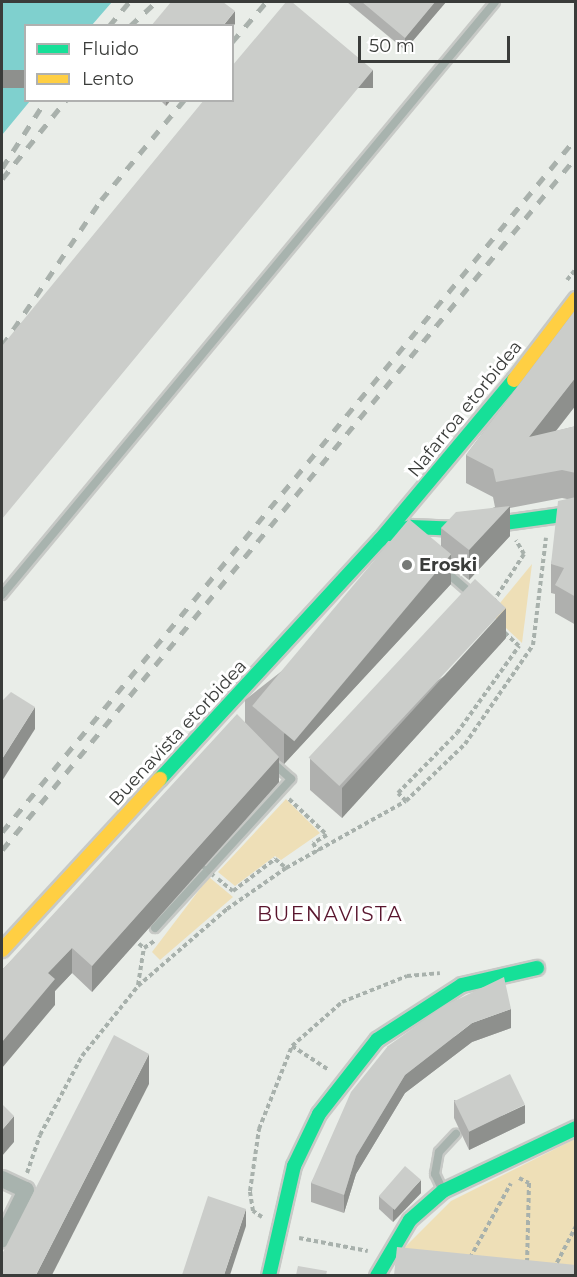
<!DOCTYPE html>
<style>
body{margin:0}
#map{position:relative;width:577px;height:1277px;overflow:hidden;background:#e9ede8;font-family:Montserrat,sans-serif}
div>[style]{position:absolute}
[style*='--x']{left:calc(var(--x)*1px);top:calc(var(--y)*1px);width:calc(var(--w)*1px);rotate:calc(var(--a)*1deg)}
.green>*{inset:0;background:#eedfb7}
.water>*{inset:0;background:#7fd0ce}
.path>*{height:4px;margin-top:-2px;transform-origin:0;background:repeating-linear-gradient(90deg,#a8b1ac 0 4.5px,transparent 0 7.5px)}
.roads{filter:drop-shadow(2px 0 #c7c9c6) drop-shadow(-2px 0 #c7c9c6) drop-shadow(0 2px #c7c9c6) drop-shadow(0 -2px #c7c9c6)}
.lane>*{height:8px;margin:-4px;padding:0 4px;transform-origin:4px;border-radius:4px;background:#a8b3ae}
.street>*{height:16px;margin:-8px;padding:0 8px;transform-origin:8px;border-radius:8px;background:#a8b3ae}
.fast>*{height:14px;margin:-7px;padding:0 7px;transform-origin:7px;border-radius:7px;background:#16e098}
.slow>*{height:14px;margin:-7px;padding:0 7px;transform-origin:7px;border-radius:7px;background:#ffcf43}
.rail>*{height:4.5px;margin-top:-2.25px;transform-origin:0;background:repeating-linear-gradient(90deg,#a9b1ac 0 10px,transparent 0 20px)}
.path-bridge>*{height:4px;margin-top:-2px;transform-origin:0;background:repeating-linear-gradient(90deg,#a8b1ac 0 4.5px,transparent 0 7.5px)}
.wall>*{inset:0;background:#afb0ae}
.shaded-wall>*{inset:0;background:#8e908d;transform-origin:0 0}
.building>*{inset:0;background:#cbcdca;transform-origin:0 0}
.dots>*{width:16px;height:16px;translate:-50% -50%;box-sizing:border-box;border:3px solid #fff;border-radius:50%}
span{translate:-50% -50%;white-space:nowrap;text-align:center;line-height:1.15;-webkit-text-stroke:6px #fff;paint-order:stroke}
.street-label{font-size:18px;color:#3a3c3a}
.poi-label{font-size:18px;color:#3a3c3a;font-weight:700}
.left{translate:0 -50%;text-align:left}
.neighbourhood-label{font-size:20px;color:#59152d;letter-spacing:1.5px}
.frame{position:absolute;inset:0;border:3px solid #3a3c3a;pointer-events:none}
.legend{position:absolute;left:24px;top:24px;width:210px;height:78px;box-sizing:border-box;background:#fff;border:2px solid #b0b1b0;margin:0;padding:8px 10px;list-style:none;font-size:18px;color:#3a3c3a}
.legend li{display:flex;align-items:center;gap:12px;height:30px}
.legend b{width:30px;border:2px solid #b0b1b0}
.scale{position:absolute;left:358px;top:36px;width:152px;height:27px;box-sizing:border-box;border:3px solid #3a3c3a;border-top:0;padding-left:8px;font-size:18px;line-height:21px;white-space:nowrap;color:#3a3c3a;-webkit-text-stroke:4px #fff;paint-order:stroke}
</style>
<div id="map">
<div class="green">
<i style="clip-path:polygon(532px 564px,522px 643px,491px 614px)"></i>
<i style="clip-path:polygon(286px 799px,320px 833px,281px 860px,275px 856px,235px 886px,218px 872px)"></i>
<i style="clip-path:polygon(209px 877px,233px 897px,160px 960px,152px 952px)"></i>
<i style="clip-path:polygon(575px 1139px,575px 1268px,558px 1276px,450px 1276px,404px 1248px,451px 1201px)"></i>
</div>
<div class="water">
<i style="clip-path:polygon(2px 2px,112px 2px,92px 25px,26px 26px,26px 100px,30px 101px,2px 135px)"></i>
</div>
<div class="path">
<i style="--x:567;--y:280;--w:14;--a:-51"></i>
<i style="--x:493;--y:602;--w:57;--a:-57.1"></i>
<i style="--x:524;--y:554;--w:16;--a:-120"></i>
<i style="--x:289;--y:799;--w:52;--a:43.5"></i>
<i style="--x:327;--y:835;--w:16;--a:150"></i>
<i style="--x:313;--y:843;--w:10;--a:61"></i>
<i style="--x:406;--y:801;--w:11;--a:-135"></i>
<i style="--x:398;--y:793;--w:84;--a:-45.5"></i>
<i style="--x:457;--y:733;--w:107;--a:-54.5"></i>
<i style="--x:519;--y:646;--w:22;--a:-137"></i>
<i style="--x:218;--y:879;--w:19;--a:39"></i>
<i style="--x:233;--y:891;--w:53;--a:-37.3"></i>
<i style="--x:275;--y:859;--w:14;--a:39"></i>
<i style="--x:133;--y:939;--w:14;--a:39"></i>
<i style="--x:138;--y:985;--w:37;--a:-81"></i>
<i style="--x:144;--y:948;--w:14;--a:-34"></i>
<i style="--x:292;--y:1046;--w:44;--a:33"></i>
<i style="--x:27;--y:1173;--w:40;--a:-71.1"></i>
<i style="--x:40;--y:1135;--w:89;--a:-62"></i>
<i style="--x:82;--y:1056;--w:90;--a:-51.3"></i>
<i style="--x:138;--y:986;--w:118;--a:-40.9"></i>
<i style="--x:227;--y:909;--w:72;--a:-34.8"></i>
<i style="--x:286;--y:868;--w:137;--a:-29.2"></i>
<i style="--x:406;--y:801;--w:82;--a:-44"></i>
<i style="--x:465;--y:744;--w:120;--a:-55.5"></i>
<i style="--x:533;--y:645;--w:108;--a:-83.1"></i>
<i style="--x:519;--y:1178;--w:11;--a:27"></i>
<i style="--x:529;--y:1183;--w:80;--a:91.4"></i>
<i style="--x:262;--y:1217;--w:11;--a:-146"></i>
<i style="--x:253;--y:1211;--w:20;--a:-99"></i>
<i style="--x:250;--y:1191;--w:63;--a:-81.7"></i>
<i style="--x:259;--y:1129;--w:89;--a:-68.3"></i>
<i style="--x:292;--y:1046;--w:67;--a:-41.3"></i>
<i style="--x:342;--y:1002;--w:70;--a:-21.8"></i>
<i style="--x:407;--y:976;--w:33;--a:-5"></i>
<i style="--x:299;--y:1238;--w:70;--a:10.7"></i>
<i style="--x:470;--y:1258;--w:85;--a:-61.3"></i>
<i style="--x:550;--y:1276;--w:56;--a:-62.5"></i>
</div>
<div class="roads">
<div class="lane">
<i style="--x:444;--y:570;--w:32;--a:41"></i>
<i style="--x:2;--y:595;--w:771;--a:-50.26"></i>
<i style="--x:155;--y:928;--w:202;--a:-47.6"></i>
<i style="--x:291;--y:779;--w:24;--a:-138"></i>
<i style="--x:443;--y:1191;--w:19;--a:-115"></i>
<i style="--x:435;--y:1174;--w:22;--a:-80"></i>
<i style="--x:439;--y:1152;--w:25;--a:-47"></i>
</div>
<div class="street">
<i style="--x:2;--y:1179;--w:26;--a:25"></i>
<i style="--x:26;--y:1190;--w:55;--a:116.1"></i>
</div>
<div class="fast">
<i style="--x:389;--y:534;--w:23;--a:-18"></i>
<i style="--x:411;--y:527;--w:50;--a:2.3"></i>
<i style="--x:461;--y:529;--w:116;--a:-7.9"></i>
<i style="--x:160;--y:779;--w:325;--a:-47.4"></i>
<i style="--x:380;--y:540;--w:209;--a:-50.1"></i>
<i style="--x:269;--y:1276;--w:113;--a:-77.2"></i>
<i style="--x:294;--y:1166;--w:58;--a:-64.3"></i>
<i style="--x:319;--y:1114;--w:94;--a:-51.9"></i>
<i style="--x:377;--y:1040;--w:101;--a:-32.9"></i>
<i style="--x:462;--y:985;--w:77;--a:-12.8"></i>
<i style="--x:377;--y:1276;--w:65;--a:-59.5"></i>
<i style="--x:410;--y:1220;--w:44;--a:-41.3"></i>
<i style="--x:443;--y:1191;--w:147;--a:-25.3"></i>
</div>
<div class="slow">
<i style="--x:514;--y:380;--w:102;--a:-52.6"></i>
<i style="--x:2;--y:950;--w:233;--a:-47.3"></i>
</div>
</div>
<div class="rail">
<i style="--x:109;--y:26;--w:31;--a:-50"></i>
<i style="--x:130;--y:26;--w:35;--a:-43"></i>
<i style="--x:232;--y:42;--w:52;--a:-49.6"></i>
<i style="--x:2;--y:168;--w:74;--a:-57.2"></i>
<i style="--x:2;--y:179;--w:102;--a:-51"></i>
<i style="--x:2;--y:346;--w:176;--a:-55.9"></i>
<i style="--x:101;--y:200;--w:130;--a:-50.3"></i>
<i style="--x:2;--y:832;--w:901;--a:-50.41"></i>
<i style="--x:2;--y:850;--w:900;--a:-50.37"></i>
</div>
<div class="path-bridge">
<i style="--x:201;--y:865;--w:17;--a:40"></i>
</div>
<div class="wall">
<i style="clip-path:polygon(347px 2px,446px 2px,405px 50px)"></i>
<i style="clip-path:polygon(160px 100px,171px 100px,166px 106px)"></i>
<i style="clip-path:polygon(576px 309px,576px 405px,556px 431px,576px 426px,576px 625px,555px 613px,555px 594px,551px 593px,551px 564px,567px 499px,562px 498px,510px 508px,510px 536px,469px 580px,451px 566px,451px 584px,284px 764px,279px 760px,279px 782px,92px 992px,72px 973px,55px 991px,55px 1005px,2px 970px,245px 722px,245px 700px,441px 546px,441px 528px,495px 507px,493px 497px,466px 483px,466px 455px)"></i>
<i style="clip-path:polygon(506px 638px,342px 818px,310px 790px,310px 759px)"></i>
<i style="clip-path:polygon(511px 1028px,472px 1042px,405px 1093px,356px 1174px,344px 1213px,311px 1202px,311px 1183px,388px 1046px)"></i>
<i style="clip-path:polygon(454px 1100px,525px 1123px,469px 1150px,454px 1118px)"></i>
<i style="clip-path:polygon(421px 1193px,393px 1222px,379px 1209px,379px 1196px)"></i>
</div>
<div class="shaded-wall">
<i style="clip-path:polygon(435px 2px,446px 2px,405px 50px,405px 38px)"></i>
<i style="clip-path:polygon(235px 11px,235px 24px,232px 27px,232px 26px,223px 26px)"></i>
<i style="left:373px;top:70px;width:18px;height:582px;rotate:90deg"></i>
<i style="clip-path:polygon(166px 100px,171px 100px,166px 106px)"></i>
<i style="clip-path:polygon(576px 377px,576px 405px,529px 465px,529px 437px)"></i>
<i style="clip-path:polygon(510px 506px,510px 536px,469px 580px,469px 550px)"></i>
<i style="clip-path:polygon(451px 554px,451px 584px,284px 764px,284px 734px)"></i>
<i style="clip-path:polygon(506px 608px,506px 638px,342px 818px,342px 788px)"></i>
<i style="clip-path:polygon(35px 707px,35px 729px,2px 781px,2px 759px)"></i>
<i style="clip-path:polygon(279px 757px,279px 782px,92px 992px,92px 966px)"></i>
<i style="clip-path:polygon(72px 948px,72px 973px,55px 991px,55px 1005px,2px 1068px,2px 1042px,48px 973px)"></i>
<i style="clip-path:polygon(511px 1009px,511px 1028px,472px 1042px,405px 1093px,356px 1174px,344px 1213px,344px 1195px,356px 1156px,405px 1075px,472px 1023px)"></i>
<i style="clip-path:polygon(149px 1054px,149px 1084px,52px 1275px,36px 1275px)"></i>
<i style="clip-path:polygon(525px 1105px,525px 1123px,469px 1150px,469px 1131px)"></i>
<i style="clip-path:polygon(14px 1116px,14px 1142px,2px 1156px,2px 1130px)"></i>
<i style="clip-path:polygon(421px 1180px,421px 1193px,393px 1222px,393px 1209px)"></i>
<i style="clip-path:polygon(246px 1209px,246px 1226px,230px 1275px,224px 1275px)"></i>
</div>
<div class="building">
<i style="clip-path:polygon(171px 2px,223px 2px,235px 11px,223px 26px,151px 26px)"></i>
<i style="clip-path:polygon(286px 2px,292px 2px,373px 70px,2px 519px,2px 346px,204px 100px,232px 100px,232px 66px)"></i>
<i style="clip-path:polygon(362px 2px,435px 2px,405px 38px)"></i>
<i style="clip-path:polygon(576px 309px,576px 377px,529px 437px,576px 426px,576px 473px,562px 470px,496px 482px,493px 469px,466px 455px)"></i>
<i style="clip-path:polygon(576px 497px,576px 597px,555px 585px,564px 568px,551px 564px,558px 501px)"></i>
<i style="clip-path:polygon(510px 506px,469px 550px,441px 528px,456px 512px)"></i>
<i style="left:409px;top:519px;width:55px;height:244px;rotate:40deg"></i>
<i style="left:475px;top:579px;width:42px;height:244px;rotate:43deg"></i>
<i style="clip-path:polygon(11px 692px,35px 707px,2px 759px,2px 701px)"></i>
<i style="clip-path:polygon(237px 714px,279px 757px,92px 966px,72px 948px,48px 973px,55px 979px,2px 1042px,2px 970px)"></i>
<i style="clip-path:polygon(504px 977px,511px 1009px,472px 1023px,405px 1075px,356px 1156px,344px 1195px,311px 1183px,351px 1092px,388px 1046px,444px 1006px)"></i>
<i style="clip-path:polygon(114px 1035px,149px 1054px,36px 1275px,2px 1275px,2px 1254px)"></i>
<i style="left:510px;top:1074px;width:34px;height:62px;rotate:64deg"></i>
<i style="clip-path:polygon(2px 1104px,14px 1116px,2px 1130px)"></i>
<i style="left:405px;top:1166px;width:21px;height:40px;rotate:41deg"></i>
<i style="clip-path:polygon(208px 1196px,246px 1209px,224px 1275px,182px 1275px)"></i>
<i style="clip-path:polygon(397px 1247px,576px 1265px,576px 1275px,394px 1275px)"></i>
<i style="clip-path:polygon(298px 1266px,327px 1271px,326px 1275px,296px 1275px)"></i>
</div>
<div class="dots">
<i style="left:407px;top:565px;background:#777a77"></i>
</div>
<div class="street-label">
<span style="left:465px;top:409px;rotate:-51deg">Nafarroa etorbidea</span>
<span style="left:178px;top:733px;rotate:-47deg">Buenavista etorbidea</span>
</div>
<div class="poi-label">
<span class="left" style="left:419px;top:565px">Eroski</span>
</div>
<div class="neighbourhood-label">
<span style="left:330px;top:914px">BUENAVISTA</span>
</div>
<div class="frame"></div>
<ul class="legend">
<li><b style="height:8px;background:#16e098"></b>Fluido</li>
<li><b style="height:8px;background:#ffcf43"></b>Lento</li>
</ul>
<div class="scale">50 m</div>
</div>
